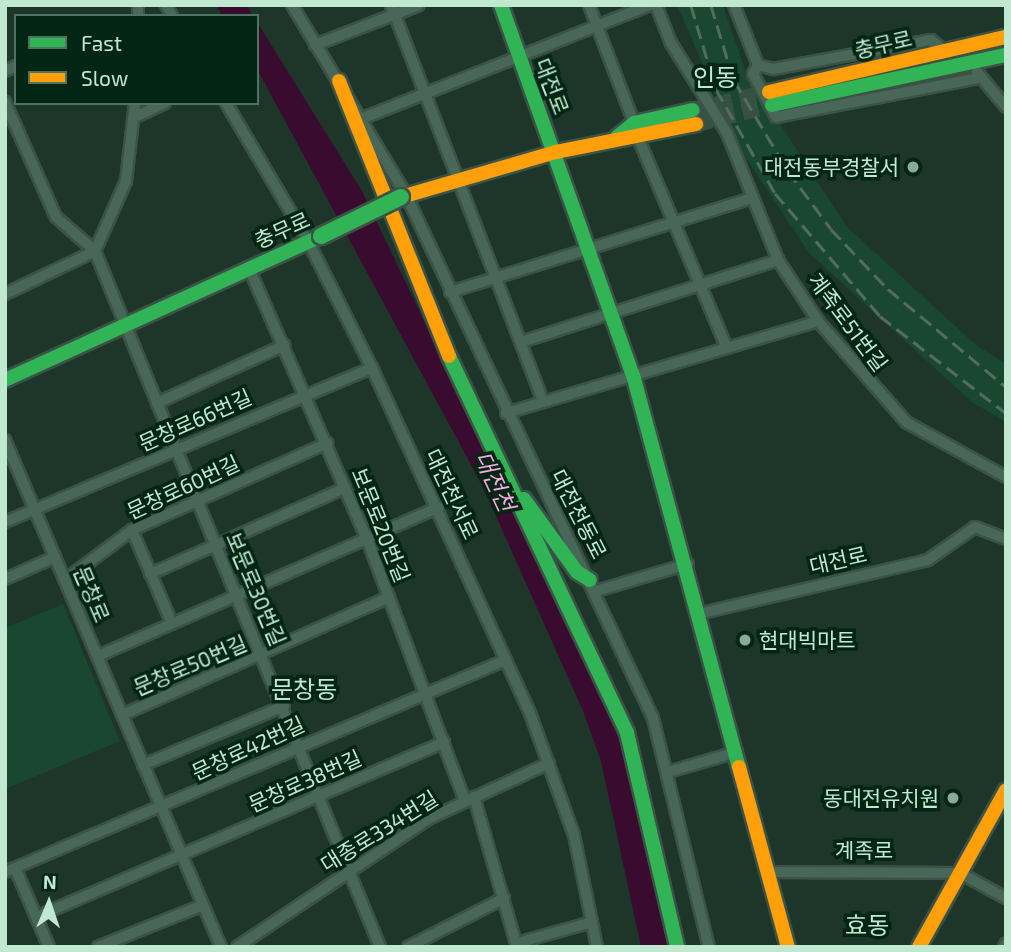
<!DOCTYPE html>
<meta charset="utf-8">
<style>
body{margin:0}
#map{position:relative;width:1011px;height:952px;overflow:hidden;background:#1e362a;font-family:"Exo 2","Noto Sans KR",sans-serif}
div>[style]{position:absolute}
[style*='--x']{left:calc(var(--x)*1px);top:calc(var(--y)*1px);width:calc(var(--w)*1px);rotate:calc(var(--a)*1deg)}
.built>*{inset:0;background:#194730}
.water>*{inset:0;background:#390c2f}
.primary-tunnel>*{height:16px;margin-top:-8px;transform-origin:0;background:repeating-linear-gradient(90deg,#365143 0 16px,transparent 0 24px)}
.roads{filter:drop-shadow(2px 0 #3c5246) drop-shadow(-2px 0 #3c5246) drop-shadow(0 2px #3c5246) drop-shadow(0 -2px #3c5246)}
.street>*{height:10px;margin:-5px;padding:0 5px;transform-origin:5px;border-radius:5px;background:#486758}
.fast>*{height:14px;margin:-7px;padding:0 7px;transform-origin:7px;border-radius:7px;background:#30b455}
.slow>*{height:14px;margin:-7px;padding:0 7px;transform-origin:7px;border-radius:7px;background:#ff9f0a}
.rail>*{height:2.5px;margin-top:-1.25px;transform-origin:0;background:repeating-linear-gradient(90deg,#546c60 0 14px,transparent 0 21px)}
.bridges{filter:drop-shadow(2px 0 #3c5246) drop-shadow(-2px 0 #3c5246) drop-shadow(0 2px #3c5246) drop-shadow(0 -2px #3c5246)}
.fast-bridge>*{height:16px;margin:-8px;padding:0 8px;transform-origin:8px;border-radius:8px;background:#30b455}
.dots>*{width:19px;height:19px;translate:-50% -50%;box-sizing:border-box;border:4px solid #022514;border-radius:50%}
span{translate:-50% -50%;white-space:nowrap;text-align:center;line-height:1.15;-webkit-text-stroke:7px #022514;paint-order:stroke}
.street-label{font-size:21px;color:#c1e9d1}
.poi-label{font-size:21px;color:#c1e9d1}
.right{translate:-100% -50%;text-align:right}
.left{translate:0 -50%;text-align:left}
.water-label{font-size:23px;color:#f7abe0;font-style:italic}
.quarter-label{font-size:24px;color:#c1e9d1}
.frame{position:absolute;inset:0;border:7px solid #c1e9d1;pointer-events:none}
.legend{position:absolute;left:14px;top:14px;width:245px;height:91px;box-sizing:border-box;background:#022514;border:2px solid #4e7360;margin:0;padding:9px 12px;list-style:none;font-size:21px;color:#c1e9d1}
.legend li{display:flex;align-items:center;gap:14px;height:35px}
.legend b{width:35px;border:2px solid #4e7360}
.north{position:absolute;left:14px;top:868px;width:70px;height:70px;-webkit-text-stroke:5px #022514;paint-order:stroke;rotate:2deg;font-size:19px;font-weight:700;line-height:28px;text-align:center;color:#c1e9d1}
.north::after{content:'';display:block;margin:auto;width:24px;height:32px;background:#c1e9d1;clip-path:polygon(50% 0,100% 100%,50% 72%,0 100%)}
</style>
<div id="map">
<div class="built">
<i style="clip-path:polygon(677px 5px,723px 5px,745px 70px,847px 227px,976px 345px,1006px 364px,1006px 422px,973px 403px,810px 254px,739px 148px)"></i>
<i style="clip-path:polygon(63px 604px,120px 741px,5px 789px,5px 628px)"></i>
</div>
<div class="water">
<i style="clip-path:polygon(216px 5px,247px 5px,253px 16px,222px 16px)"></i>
<i style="clip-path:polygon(257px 22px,362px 191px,602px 693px,624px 744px,672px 947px,641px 947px,601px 761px,583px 711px,483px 487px,257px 69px)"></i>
</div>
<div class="primary-tunnel">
<i style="--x:693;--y:110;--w:78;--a:-13.3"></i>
<i style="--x:696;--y:124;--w:78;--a:-14"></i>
</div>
<div class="roads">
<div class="street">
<i style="--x:166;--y:5;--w:13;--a:61"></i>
<i style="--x:292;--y:5;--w:222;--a:59"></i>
<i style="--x:406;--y:195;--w:578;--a:64.72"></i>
<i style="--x:653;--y:718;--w:236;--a:76.3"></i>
<i style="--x:391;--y:5;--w:425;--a:69"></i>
<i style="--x:589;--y:5;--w:126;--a:69.1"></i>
<i style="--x:656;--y:5;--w:41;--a:68.5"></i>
<i style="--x:671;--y:43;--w:106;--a:58.1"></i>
<i style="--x:727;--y:133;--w:137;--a:68.1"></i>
<i style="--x:778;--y:260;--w:73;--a:56.7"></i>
<i style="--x:818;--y:321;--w:134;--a:48.9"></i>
<i style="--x:906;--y:422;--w:114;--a:28.8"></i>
<i style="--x:734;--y:5;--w:65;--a:68.2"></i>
<i style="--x:758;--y:65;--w:10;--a:119"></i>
<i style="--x:753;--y:74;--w:49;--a:61.9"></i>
<i style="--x:776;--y:117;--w:206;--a:-10.9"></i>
<i style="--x:138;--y:16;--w:11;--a:-90"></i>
<i style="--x:315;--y:45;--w:111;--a:-21"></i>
<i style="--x:758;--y:65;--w:16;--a:15"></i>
<i style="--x:773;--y:69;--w:161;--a:-10.4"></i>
<i style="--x:931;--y:40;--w:19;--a:39"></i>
<i style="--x:5;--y:71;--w:12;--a:-24"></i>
<i style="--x:977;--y:72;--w:45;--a:50.4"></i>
<i style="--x:5;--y:102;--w:126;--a:66.1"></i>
<i style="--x:56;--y:217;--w:52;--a:41.1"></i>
<i style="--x:95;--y:251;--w:752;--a:67.73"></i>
<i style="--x:226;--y:103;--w:161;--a:59.3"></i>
<i style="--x:308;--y:241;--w:142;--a:63.3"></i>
<i style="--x:372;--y:368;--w:379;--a:65.4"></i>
<i style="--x:530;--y:713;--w:130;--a:70.2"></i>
<i style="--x:574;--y:835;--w:114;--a:78.4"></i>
<i style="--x:135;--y:117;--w:33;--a:-25"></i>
<i style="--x:363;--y:118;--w:308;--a:-21.5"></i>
<i style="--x:639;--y:140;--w:226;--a:67.1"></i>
<i style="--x:249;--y:268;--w:296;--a:66.5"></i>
<i style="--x:367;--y:539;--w:280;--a:69.5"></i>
<i style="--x:450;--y:292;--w:313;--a:-17.3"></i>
<i style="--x:5;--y:294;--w:100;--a:-25.5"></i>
<i style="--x:95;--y:251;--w:77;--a:-66.1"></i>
<i style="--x:126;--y:181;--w:79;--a:-83.4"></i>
<i style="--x:521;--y:342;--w:270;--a:-17.7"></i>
<i style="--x:157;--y:403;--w:140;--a:-24.5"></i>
<i style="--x:506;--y:413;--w:325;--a:-16.4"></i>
<i style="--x:5;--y:440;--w:551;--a:66.92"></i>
<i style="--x:5;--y:522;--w:398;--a:-22.8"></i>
<i style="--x:132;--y:530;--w:99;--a:66.8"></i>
<i style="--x:150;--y:574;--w:213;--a:-23.8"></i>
<i style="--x:5;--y:579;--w:55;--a:-23.7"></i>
<i style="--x:65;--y:580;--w:84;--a:-36.7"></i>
<i style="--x:132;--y:530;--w:214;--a:-24"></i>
<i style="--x:596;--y:591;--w:96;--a:-16.4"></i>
<i style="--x:702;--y:613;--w:232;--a:-13.2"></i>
<i style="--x:928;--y:560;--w:57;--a:-35.1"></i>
<i style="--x:975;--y:527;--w:33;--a:21"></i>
<i style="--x:98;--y:656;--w:372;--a:-23.6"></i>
<i style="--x:122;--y:715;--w:292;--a:-23.8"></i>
<i style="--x:143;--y:765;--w:153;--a:-22.7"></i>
<i style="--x:668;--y:772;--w:72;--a:-16.2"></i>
<i style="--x:474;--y:797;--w:156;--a:74"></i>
<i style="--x:15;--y:868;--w:86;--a:66.7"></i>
<i style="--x:5;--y:872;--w:544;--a:-22.94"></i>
<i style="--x:768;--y:872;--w:192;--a:0.3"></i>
<i style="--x:960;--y:873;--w:52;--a:28.5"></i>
<i style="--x:36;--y:917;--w:444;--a:-23.2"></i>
<i style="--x:517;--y:943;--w:78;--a:-15.6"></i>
<i style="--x:98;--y:947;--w:113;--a:-21.8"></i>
<i style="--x:237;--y:947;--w:230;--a:-33.8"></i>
<i style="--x:428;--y:819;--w:133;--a:-24.8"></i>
<i style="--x:408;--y:947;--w:108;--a:-27"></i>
<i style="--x:1004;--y:947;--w:4;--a:-63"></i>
</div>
<div class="fast">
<i style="--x:501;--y:5;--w:393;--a:70.4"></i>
<i style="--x:633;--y:375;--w:406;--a:74.9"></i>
<i style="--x:772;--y:105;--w:239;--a:-12.1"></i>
<i style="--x:617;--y:137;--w:22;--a:-39"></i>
<i style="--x:634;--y:123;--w:60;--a:-12.4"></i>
<i style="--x:449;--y:356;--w:417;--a:64.7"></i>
<i style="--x:627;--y:733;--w:220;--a:76.8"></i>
<i style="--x:5;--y:380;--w:347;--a:-24.5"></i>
<i style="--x:524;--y:499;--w:90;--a:54"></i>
<i style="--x:577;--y:572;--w:15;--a:32"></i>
</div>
<div class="slow">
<i style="--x:339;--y:81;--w:296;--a:68.2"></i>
<i style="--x:769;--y:92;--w:243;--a:-13.1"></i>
<i style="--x:401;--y:197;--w:161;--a:-16.2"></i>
<i style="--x:556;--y:152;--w:143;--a:-11.3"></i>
<i style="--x:739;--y:767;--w:187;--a:74.8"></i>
<i style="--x:919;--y:947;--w:179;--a:-61"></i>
</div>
</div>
<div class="rail">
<i style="--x:691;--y:5;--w:88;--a:73.4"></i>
<i style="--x:716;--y:89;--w:120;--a:60.4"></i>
<i style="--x:775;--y:193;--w:162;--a:49.5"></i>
<i style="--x:880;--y:316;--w:159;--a:37.6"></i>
<i style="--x:711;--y:5;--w:78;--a:73"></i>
<i style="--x:734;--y:80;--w:106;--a:59.3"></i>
<i style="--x:788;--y:171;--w:72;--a:53.4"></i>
<i style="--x:831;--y:229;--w:83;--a:46.5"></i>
<i style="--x:888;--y:289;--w:153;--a:39.7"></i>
</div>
<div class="bridges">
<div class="fast-bridge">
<i style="--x:321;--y:236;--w:89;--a:-26"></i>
</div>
</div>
<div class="dots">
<i style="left:913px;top:167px;background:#88aa97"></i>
<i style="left:745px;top:640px;background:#88aa97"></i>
<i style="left:953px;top:798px;background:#88aa97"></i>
</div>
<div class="street-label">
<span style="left:883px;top:44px;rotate:-13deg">충무로</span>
<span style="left:552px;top:86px;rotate:69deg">대전로</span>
<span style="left:282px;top:230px;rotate:-24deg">충무로</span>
<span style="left:848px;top:322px;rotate:53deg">계족로51번길</span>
<span style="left:195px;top:420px;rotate:-24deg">문창로66번길</span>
<span style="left:183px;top:487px;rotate:-25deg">문창로60번길</span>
<span style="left:452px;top:494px;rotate:65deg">대전천서로</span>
<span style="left:579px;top:514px;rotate:63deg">대전천동로</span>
<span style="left:381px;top:525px;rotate:68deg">보문로20번길</span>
<span style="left:838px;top:560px;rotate:-13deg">대전로</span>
<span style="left:256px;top:589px;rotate:67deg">보문로30번길</span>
<span style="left:92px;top:594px;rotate:67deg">문창로</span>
<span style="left:190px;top:665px;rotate:-23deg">문창로50번길</span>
<span style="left:248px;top:748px;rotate:-25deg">문창로42번길</span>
<span style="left:305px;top:781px;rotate:-24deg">문창로38번길</span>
<span style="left:379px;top:831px;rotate:-32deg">대종로334번길</span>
<span style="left:864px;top:850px">계족로</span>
</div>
<div class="poi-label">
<span class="right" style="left:899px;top:167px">대전동부경찰서</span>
<span class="left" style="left:759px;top:640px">현대빅마트</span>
<span class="right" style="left:939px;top:798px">동대전유치원</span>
</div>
<div class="water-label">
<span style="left:495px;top:481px;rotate:65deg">대전천</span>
</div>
<div class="quarter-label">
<span style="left:715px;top:77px">인동</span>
<span style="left:304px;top:689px">문창동</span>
<span style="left:867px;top:925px">효동</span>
</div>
<div class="frame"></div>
<ul class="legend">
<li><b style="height:9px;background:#30b455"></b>Fast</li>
<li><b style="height:9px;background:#ff9f0a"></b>Slow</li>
</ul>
<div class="north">N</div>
</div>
